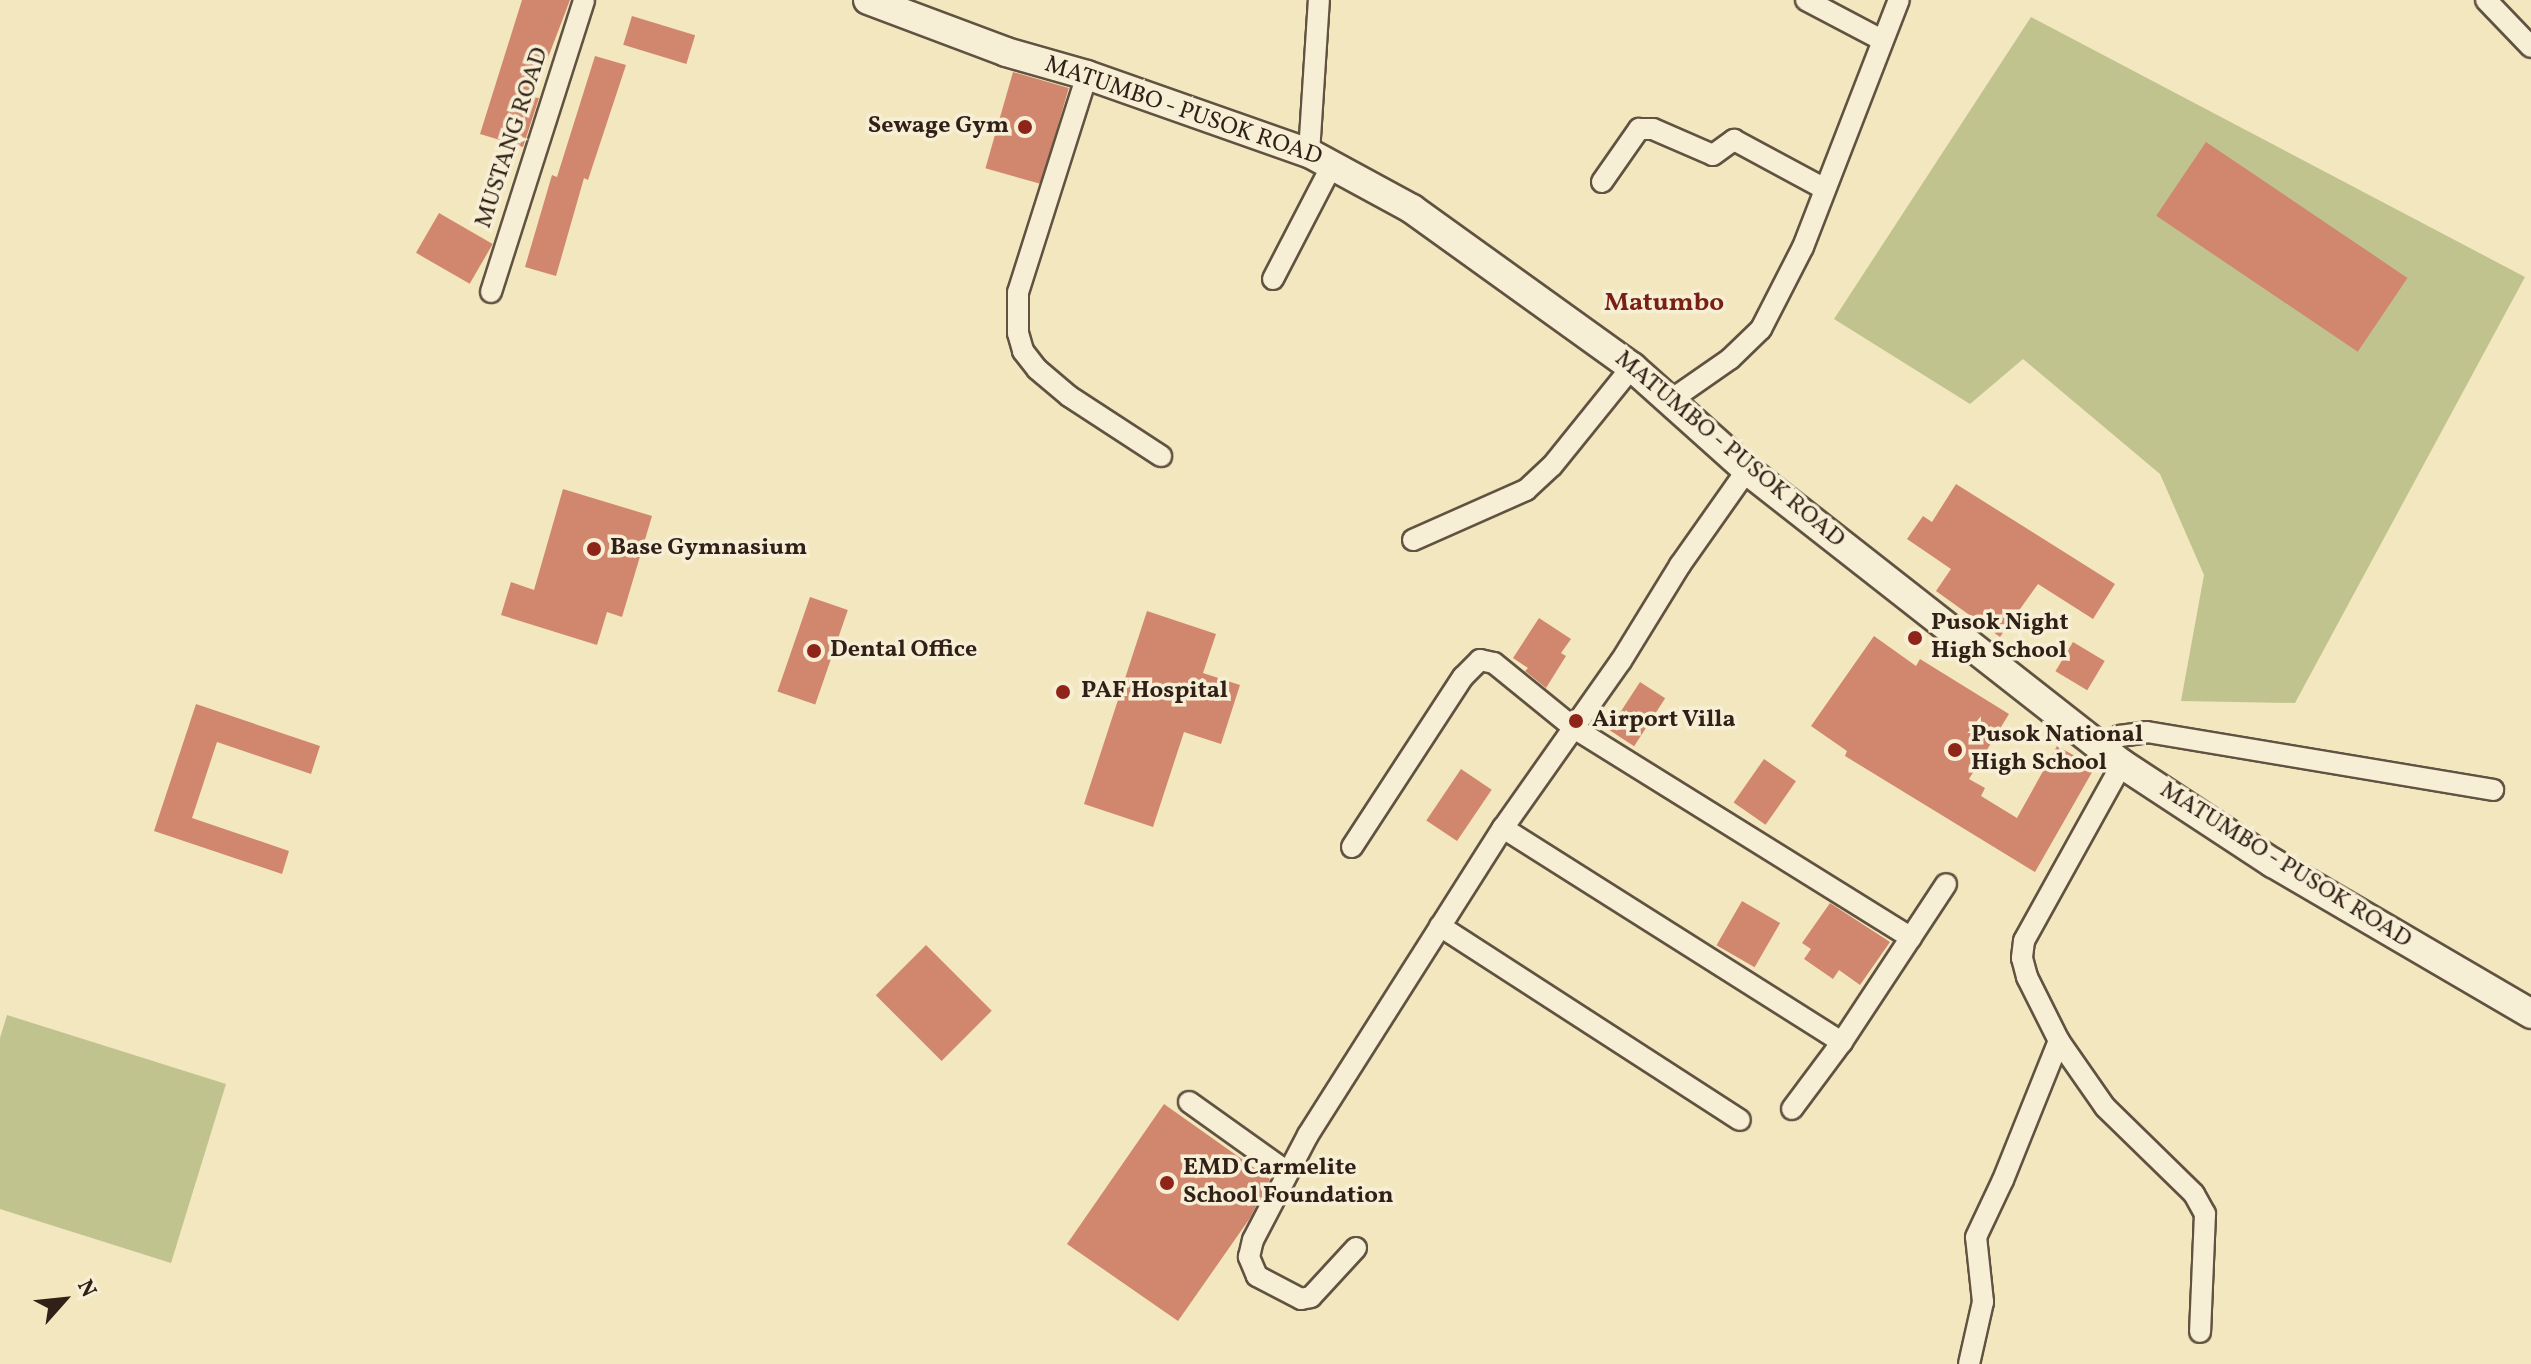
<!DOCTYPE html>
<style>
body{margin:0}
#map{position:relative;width:2531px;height:1364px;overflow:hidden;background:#f2e7bf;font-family:Vollkorn,serif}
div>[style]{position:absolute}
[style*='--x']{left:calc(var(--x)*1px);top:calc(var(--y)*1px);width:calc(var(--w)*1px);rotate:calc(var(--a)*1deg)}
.green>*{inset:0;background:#c1c38e}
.building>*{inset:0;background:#d1876d;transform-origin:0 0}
.roads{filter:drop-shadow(2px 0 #615241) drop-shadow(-2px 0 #615241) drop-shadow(0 2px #615241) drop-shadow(0 -2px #615241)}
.street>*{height:20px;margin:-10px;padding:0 10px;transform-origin:10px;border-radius:10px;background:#f7efd5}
.secondary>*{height:28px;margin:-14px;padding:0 14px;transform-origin:14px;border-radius:14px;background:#f7efd5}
.dots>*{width:22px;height:22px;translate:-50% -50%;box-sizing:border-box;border:4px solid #f7efd5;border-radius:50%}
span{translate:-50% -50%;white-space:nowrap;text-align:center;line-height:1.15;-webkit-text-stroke:7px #f7efd5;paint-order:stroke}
.street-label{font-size:24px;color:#312017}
.poi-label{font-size:24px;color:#312017;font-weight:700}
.right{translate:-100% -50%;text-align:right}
.left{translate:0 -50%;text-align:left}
.neighbourhood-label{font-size:26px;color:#7a1f14;font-weight:700}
.north{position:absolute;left:24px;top:1260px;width:80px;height:80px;-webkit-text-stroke:6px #f7efd5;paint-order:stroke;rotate:63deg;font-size:22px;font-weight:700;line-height:32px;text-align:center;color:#312017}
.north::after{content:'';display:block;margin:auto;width:28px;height:36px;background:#312017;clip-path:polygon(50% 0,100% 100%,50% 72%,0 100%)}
</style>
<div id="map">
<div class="green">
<i style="clip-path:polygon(2031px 17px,2525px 277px,2295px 703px,2181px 701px,2204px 575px,2160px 474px,2023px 359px,1970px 404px,1834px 319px)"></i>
<i style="clip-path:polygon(7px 1015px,226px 1084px,171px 1263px,0 1209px,0 1038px)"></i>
</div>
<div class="building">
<i style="clip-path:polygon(522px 0,570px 0,533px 97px,539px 98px,523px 147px,480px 134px)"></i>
<i style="left:632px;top:16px;width:66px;height:30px;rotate:17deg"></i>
<i style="clip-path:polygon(595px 56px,626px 65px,588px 180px,584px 178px,556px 276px,525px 267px,552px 175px,557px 177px)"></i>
<i style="left:1013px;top:72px;width:58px;height:100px;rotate:16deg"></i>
<i style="left:2206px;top:142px;width:243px;height:89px;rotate:34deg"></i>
<i style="left:439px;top:213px;width:62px;height:46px;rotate:30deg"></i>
<i style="clip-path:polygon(1956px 484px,2115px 584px,2093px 619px,2038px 584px,2000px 637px,1936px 591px,1951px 569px,1907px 539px,1923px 516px,1932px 522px)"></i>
<i style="clip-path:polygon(563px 489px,652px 516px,622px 617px,607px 612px,597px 645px,501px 615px,511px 582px,534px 590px)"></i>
<i style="left:810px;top:597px;width:40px;height:100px;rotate:19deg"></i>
<i style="clip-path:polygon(1147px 611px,1216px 634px,1203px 673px,1240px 685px,1221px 744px,1184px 732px,1153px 827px,1084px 804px)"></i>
<i style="clip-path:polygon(1539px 618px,1571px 639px,1561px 653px,1566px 656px,1546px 688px,1525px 671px,1528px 668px,1513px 658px)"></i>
<i style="clip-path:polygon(1874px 636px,1916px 666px,1920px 659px,2009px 714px,1969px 779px,1985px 788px,1981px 796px,2017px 818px,2057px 746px,2095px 767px,2035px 872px,1845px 756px,1847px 751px,1811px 726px)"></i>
<i style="left:2073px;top:642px;width:37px;height:34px;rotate:31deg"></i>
<i style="left:1640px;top:682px;width:30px;height:57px;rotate:33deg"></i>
<i style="clip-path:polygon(196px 704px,320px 746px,311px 774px,217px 742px,192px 818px,289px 851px,282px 874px,154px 831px)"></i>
<i style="left:1764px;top:759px;width:39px;height:53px;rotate:35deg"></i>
<i style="left:1461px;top:769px;width:37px;height:62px;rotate:34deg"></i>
<i style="left:1742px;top:901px;width:44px;height:51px;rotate:30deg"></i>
<i style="clip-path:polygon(1830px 903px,1890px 942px,1860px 985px,1839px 970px,1833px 979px,1804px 959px,1811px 949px,1802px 943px)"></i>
<i style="left:926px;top:945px;width:93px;height:71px;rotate:45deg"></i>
<i style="clip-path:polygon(1164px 1104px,1270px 1179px,1250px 1218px,1178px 1321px,1067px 1244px)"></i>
</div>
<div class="roads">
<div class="street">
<i style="--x:1806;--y:0;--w:86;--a:27.8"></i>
<i style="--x:2486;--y:0;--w:65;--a:46.2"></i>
<i style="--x:1087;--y:75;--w:228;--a:107.6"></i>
<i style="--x:1018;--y:292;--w:41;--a:90"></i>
<i style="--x:1018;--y:333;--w:19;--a:74"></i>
<i style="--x:1023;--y:351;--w:23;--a:52"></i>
<i style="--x:1037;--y:369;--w:42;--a:40.2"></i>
<i style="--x:1069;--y:396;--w:110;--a:33.1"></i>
<i style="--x:1309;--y:153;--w:153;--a:-86.3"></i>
<i style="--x:1602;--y:182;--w:65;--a:-55.1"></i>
<i style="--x:1639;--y:129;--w:14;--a:0"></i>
<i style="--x:1653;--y:129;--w:65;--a:23.4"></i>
<i style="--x:1713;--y:155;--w:26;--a:-36"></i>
<i style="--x:1734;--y:140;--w:103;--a:28.3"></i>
<i style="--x:1273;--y:279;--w:128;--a:-62.6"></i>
<i style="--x:491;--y:292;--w:306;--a:-72.3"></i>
<i style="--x:1671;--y:400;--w:72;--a:-34.8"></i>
<i style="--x:1730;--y:359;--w:43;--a:-44.1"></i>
<i style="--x:1761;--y:329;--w:92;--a:-62.9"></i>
<i style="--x:1803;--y:247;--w:265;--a:-68.8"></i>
<i style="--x:1413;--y:540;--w:124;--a:-23.9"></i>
<i style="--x:1526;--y:490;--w:35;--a:-43"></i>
<i style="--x:1552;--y:466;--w:127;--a:-51.1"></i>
<i style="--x:2100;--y:747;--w:23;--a:-29"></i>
<i style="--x:2120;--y:736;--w:27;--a:-8"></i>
<i style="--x:2147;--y:732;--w:351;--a:9.5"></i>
<i style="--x:2122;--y:764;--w:202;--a:119"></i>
<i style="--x:2024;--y:941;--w:17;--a:97"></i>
<i style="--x:2022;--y:958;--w:20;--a:75"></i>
<i style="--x:2027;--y:977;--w:72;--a:63.4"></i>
<i style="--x:2059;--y:1041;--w:80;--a:55.1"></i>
<i style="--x:2105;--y:1107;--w:124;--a:44.3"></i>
<i style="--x:2194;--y:1194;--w:23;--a:61"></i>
<i style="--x:2205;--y:1214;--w:118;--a:92.4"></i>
<i style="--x:1503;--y:828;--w:401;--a:32.3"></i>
<i style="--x:1352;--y:847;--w:203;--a:-56.9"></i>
<i style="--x:1463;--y:677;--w:24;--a:-45"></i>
<i style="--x:1480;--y:660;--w:14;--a:12"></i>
<i style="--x:1494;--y:663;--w:103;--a:39.1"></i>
<i style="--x:1574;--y:728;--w:397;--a:31.9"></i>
<i style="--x:1440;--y:926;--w:357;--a:32.9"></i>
<i style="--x:1189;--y:1102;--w:120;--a:35.5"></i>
<i style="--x:1792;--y:1109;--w:84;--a:-53.3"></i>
<i style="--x:1842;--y:1042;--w:189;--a:-56.6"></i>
<i style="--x:1356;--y:1248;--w:67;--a:132.6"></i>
<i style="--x:1311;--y:1297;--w:10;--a:169"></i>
<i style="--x:1301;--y:1299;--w:50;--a:-152.4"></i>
<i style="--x:1257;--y:1276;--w:21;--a:-113"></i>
<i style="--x:1249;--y:1257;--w:17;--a:-77"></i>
<i style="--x:1253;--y:1240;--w:119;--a:-62.4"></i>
<i style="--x:1308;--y:1135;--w:364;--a:-57.6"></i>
<i style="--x:1503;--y:828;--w:204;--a:-54.8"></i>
<i style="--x:1621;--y:661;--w:113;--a:-58.4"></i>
<i style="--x:1680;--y:565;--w:116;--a:-54.8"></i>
<i style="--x:1969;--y:1364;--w:64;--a:-77.3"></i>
<i style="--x:1983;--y:1302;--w:65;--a:-96.1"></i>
<i style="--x:1976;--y:1237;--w:63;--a:-64.7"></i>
<i style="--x:2003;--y:1180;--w:150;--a:-68.1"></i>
</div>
<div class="secondary">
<i style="--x:868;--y:0;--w:147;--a:20.6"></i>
<i style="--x:1006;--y:52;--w:84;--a:15.9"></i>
<i style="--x:1087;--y:75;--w:235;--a:19.4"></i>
<i style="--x:1309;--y:153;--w:117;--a:28.5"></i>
<i style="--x:1412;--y:209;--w:271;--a:35.7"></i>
<i style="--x:1632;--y:367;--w:154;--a:41.8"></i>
<i style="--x:1747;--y:470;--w:477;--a:38.1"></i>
<i style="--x:2122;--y:764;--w:181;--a:33.3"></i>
<i style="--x:2273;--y:863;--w:299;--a:30.3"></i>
</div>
</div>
<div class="dots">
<i style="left:1025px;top:127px;background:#8f2418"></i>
<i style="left:594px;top:549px;background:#8f2418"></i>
<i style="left:1915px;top:638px;background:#8f2418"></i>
<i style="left:814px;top:651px;background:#8f2418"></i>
<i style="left:1063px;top:692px;background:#8f2418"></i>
<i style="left:1576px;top:721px;background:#8f2418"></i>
<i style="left:1955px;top:750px;background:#8f2418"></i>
<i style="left:1167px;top:1183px;background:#8f2418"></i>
</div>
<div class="street-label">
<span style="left:1183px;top:112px;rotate:19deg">MATUMBO - PUSOK ROAD</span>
<span style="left:513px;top:138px;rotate:-72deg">MUSTANG ROAD</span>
<span style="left:1729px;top:450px;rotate:40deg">MATUMBO - PUSOK ROAD</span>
<span style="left:2285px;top:866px;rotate:32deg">MATUMBO - PUSOK ROAD</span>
</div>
<div class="poi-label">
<span class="right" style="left:1009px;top:127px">Sewage Gym</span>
<span class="left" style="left:610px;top:549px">Base Gymnasium</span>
<span class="left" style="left:1931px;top:638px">Pusok Night<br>High School</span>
<span class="left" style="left:830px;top:651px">Dental Office</span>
<span class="left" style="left:1081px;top:692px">PAF Hospital</span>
<span class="left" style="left:1592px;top:721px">Airport Villa</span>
<span class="left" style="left:1971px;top:750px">Pusok National<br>High School</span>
<span class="left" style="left:1183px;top:1183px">EMD Carmelite<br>School Foundation</span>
</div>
<div class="neighbourhood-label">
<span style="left:1664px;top:304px">Matumbo</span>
</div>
<div class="north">N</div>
</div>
